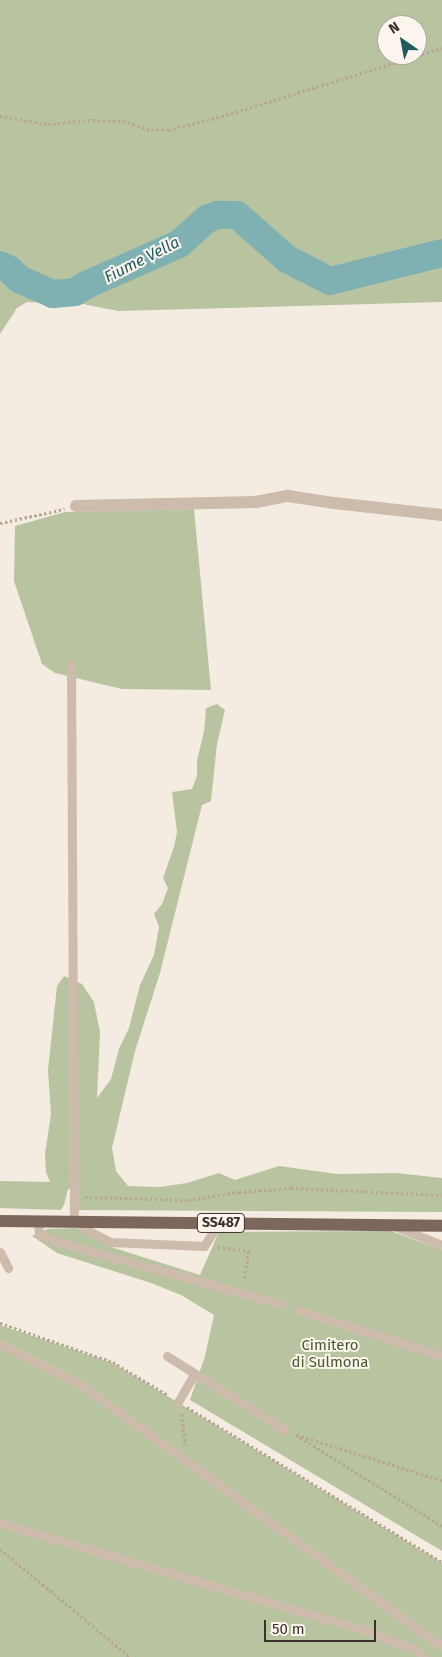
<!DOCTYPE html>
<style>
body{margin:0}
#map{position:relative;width:442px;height:1657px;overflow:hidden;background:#f4ebe1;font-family:"Fira Sans",sans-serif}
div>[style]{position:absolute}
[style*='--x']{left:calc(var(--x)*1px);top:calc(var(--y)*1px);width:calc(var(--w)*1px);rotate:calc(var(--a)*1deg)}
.green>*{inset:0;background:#b8c4a0}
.sand>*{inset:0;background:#efdcb8}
.water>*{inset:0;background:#7fb0b2}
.river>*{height:28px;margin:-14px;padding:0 14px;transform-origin:14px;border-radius:14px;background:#7fb0b2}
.path>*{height:2.5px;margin-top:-1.25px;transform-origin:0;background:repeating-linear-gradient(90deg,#b9a596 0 2.5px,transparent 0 5px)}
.lane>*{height:9px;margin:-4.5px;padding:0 4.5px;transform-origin:4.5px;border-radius:4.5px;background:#cdbbac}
.street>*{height:12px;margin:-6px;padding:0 6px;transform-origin:6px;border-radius:6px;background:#cdbbac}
.primary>*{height:12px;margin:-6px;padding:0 6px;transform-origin:6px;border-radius:6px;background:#7d675c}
span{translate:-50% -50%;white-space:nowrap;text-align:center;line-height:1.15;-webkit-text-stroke:4px #fbf5ee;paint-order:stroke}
.shield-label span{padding:1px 4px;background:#fbf5ee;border:1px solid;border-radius:4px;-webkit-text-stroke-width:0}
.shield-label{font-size:14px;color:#3b302b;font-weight:700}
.park-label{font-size:15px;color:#4a5a2e}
.water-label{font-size:16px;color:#1f5a5e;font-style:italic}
.north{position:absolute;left:377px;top:15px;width:50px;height:50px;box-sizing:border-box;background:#fbf5ee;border:1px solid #aea6a0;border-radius:50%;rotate:327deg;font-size:14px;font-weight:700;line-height:20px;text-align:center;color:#3b302b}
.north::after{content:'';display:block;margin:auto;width:18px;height:22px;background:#1f5a5e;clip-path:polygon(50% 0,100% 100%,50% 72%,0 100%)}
.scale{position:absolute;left:264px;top:1620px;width:112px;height:22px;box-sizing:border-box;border:2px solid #3b302b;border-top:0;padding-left:6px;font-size:15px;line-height:18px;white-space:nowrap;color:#3b302b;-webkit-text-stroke:4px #fbf5ee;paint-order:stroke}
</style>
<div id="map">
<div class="green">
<i style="clip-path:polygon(evenodd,0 0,442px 0,442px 302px,118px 311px,83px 304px,27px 302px,17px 308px,0 334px,0 281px,11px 285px,25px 269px,0 256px,0 0,387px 25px,417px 25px,417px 55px,387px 55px,387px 25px)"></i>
<i style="clip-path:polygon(194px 509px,211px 690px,122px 689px,55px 673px,42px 664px,14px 581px,15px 526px,65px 512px)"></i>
<i style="clip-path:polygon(217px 704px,225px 710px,217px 744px,211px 801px,202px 805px,160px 973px,135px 1051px,112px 1148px,116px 1171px,128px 1186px,160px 1187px,187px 1183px,219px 1173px,235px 1180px,279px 1166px,337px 1174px,396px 1173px,442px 1178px,442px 1212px,78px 1210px,79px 1190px,68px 1189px,64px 1205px,61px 1210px,0 1208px,0 1181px,50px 1182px,46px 1172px,45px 1154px,51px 1114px,48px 1070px,57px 986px,64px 976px,82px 984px,94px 1002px,100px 1032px,97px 1098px,111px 1079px,119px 1049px,129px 1028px,140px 985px,154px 955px,159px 927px,154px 914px,162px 904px,168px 888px,163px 878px,174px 847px,177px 832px,172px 792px,192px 789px,197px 776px,197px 761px,204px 731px,206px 708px)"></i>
<i style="clip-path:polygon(76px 1228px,114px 1248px,200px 1275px,219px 1232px,391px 1231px,442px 1250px,442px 1551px,190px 1400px,205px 1356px,214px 1315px,181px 1295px,151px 1283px,57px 1253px,32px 1236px,48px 1229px)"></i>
<i style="clip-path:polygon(0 1325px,113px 1363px,442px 1563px,442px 1657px,0 1657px)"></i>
</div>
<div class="sand">
<i style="clip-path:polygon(0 268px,20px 284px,25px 283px,16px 288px,0 281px)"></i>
</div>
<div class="water">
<i style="clip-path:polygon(0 256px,25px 269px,28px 278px,25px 283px,20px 284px,0 268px)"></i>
</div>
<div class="river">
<i style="--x:0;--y:265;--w:11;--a:27"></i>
<i style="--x:10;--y:270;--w:13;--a:45"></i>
<i style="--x:19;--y:279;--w:37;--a:24"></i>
<i style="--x:53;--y:294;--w:22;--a:-5"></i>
<i style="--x:75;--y:292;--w:13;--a:-32"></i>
<i style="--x:86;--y:285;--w:102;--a:-23.8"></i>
<i style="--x:179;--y:244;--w:38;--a:-42"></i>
<i style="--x:207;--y:219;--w:12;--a:-20"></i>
<i style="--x:218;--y:215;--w:19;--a:0"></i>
<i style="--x:237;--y:215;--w:67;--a:41.3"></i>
<i style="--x:287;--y:259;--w:48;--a:27.1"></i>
<i style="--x:330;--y:281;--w:115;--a:-14"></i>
</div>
<div class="path">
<i style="--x:0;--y:116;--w:49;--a:9.5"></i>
<i style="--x:48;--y:124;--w:40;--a:-5.7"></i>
<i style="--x:88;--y:120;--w:35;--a:2"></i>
<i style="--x:123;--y:121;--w:29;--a:18"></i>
<i style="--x:151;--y:130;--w:17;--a:0"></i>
<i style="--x:168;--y:130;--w:60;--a:-14.5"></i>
<i style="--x:226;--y:115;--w:226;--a:-17.2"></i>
<i style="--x:0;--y:523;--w:66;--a:-12.2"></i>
<i style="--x:85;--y:1197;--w:103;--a:1.7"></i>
<i style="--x:188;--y:1200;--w:52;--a:-8.9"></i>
<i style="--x:239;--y:1192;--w:52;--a:-4.4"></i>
<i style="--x:291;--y:1188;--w:151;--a:2.7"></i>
<i style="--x:218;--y:1247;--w:31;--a:7"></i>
<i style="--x:249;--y:1251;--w:30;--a:99"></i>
<i style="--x:0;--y:1323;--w:120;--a:19"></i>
<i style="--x:113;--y:1362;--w:64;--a:31"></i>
<i style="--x:187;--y:1407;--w:298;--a:31.3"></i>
<i style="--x:182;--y:1414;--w:31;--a:84"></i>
<i style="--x:442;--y:1481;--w:153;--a:-162.5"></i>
<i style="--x:296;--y:1435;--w:172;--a:31.9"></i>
<i style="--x:0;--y:1549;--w:169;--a:39.7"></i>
</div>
<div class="lane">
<i style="--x:71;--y:664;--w:557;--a:89.69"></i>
<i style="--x:80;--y:1221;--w:8;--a:67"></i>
<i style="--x:83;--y:1228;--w:30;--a:27"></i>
<i style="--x:110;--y:1242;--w:94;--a:2.4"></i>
<i style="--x:204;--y:1246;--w:27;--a:-57"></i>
<i style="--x:38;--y:1222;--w:12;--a:85"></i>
<i style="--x:39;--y:1234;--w:17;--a:24"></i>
<i style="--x:55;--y:1241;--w:234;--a:15.6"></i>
<i style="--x:399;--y:1228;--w:46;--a:21.6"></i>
<i style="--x:0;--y:1252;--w:18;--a:63"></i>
<i style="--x:298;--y:1310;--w:151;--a:17.7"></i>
<i style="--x:0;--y:1343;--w:89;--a:26.9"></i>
<i style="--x:79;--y:1383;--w:449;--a:36"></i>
<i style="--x:167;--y:1356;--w:139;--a:32.1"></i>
<i style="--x:178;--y:1402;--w:32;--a:-60"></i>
<i style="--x:0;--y:1523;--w:376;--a:16.4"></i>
<i style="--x:361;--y:1629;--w:57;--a:20.7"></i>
<i style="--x:414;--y:1649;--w:14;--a:36"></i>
</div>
<div class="street">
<i style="--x:76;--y:506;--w:180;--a:-1.3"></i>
<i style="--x:256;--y:502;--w:33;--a:-11"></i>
<i style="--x:288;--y:496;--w:47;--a:8.7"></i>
<i style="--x:334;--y:503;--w:109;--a:6.3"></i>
</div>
<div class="primary">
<i style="--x:0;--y:1221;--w:442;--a:0.6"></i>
</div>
<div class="shield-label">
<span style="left:221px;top:1223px">SS487</span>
</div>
<div class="park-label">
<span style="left:330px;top:1354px">Cimitero<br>di Sulmona</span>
</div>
<div class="water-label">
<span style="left:142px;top:260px;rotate:-27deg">Fiume Vella</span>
</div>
<div class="north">N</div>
<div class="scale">50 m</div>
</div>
